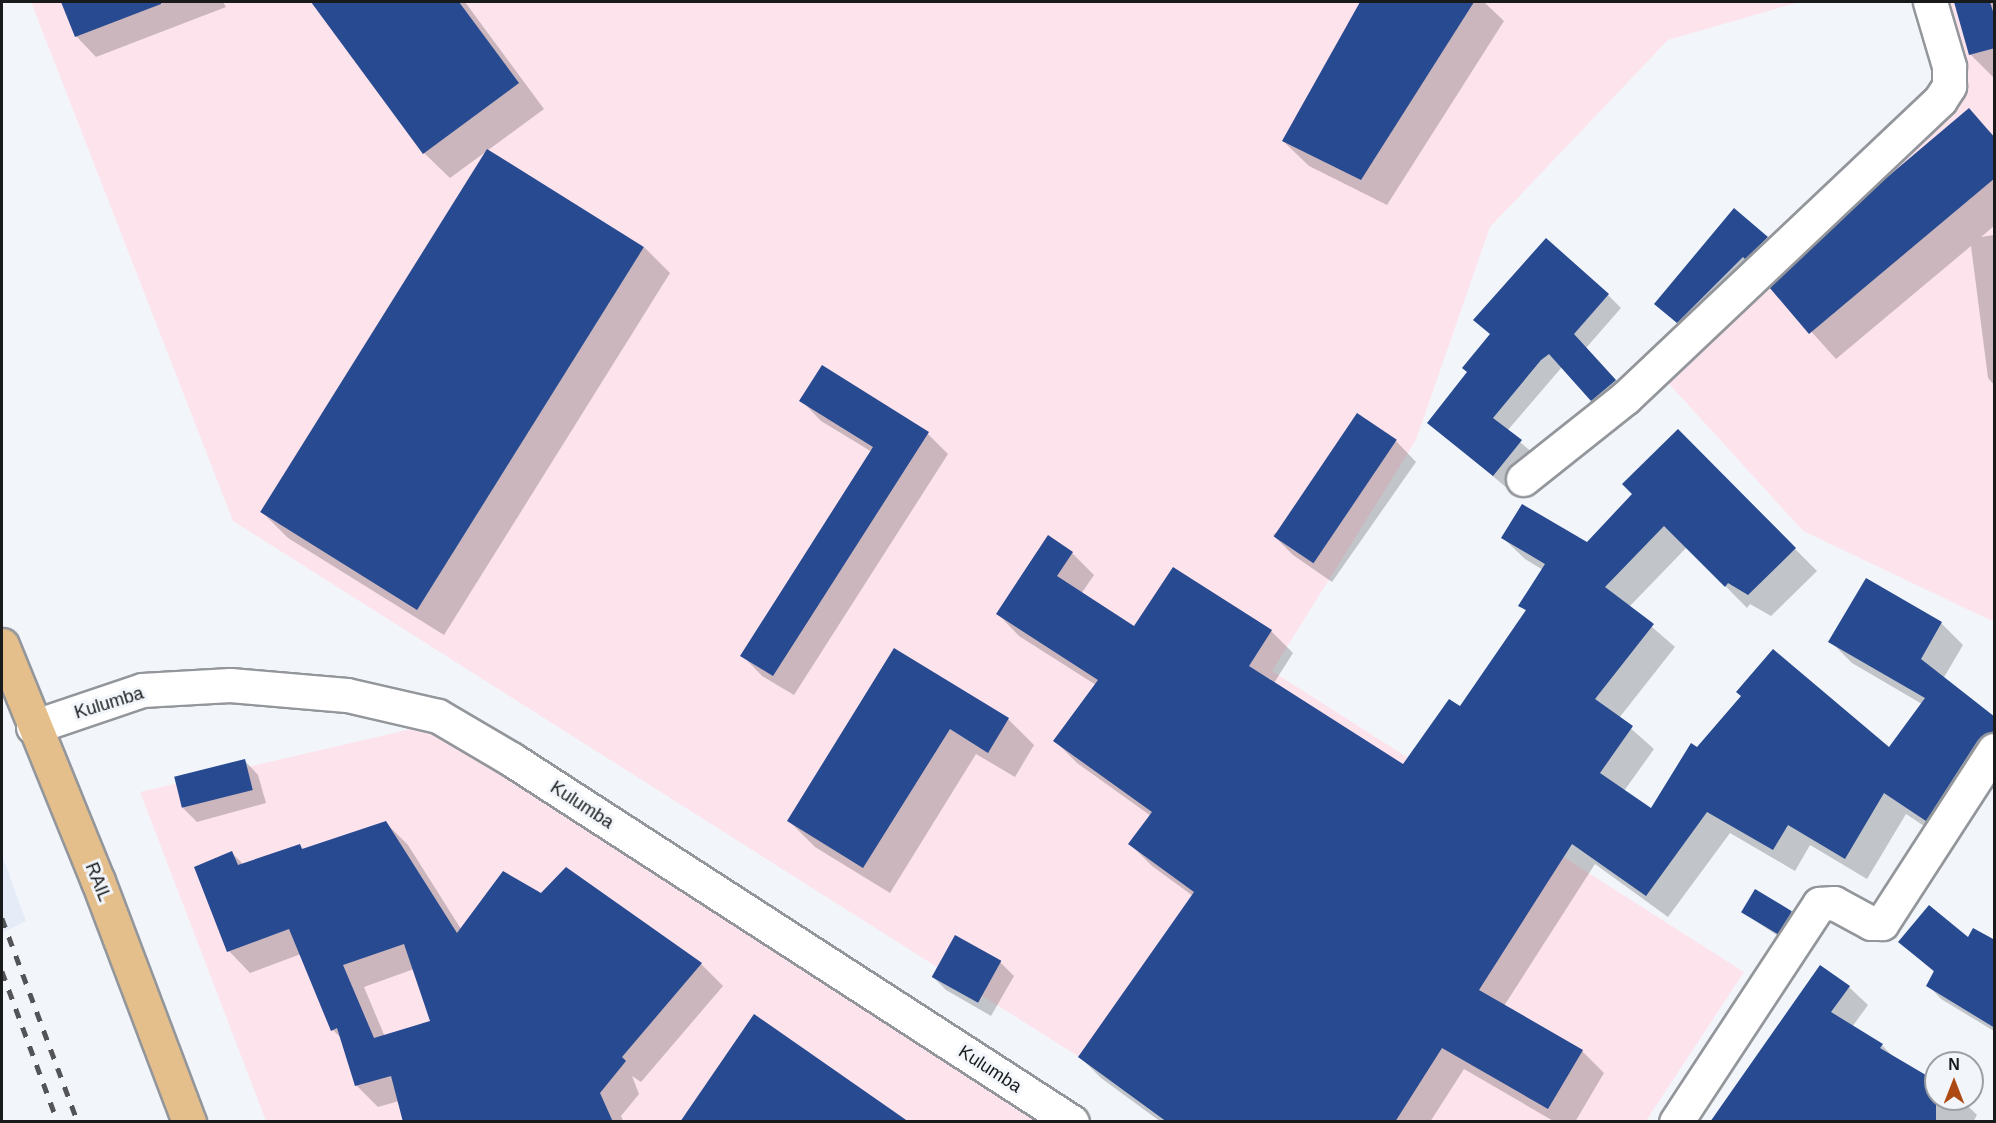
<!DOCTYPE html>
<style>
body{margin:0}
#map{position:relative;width:1996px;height:1123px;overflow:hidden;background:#f2f6fb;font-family:Helvetica,sans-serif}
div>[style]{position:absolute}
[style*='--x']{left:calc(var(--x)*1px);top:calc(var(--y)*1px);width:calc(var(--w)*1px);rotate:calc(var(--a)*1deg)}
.built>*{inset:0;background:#e5ecf8}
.industrial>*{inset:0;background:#fde4ec}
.shadow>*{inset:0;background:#0003}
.building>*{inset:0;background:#284a91;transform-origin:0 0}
.roads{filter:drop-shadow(2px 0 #93969b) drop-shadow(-2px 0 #93969b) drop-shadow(0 2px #93969b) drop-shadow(0 -2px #93969b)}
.street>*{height:33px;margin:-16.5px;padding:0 16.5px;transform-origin:16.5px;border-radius:16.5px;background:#fff}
.secondary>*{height:33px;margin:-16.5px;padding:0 16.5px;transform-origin:16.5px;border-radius:16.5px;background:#fff}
.primary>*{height:33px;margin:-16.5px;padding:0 16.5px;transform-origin:16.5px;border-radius:16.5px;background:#e5bf8b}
.rail>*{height:4.5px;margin-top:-2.25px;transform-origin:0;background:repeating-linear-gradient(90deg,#535457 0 10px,transparent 0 20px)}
span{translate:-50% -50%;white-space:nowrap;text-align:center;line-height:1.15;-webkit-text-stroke:6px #f2f6fb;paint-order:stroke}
.street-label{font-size:18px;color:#191a1c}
.frame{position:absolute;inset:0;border:3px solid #191a1c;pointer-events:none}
.north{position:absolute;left:1924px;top:1051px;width:60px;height:60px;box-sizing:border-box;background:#f2f6fb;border:2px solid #9b9ea2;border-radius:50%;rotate:0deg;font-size:16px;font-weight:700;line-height:24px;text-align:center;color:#191a1c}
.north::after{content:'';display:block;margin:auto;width:21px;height:27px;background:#ad4912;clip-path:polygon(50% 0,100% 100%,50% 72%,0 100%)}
</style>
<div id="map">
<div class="built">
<i style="clip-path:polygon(2px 855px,26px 921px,2px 933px)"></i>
</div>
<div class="industrial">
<i style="clip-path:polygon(31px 2px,1800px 2px,1668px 40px,1490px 227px,1416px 440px,1272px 671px,1744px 972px,1646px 1121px,1180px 1121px,233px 521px)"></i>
<i style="clip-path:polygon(1934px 2px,1994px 2px,1994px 622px,1803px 531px,1660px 374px,1964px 95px)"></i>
<i style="clip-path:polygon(428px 725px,1049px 1121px,266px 1121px,140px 792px)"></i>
</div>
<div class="shadow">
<i style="clip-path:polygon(63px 2px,223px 2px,226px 7px,96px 57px,76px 36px)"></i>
<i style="clip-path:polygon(313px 2px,465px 2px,544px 109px,450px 178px,424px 153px)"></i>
<i style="clip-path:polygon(1361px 2px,1484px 2px,1504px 21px,1387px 205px,1309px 166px,1283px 141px)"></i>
<i style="clip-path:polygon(1956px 2px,1994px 2px,1994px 78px,1970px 54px)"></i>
<i style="clip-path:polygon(1969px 111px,1994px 136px,1994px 226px,1981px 237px,1994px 235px,1994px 385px,1988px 378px,1971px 246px,1836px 359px,1771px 287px)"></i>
<i style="clip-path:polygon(1734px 211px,1781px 251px,1692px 336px,1656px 304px)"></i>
<i style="clip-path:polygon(644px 247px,670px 273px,444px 635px,288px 538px,262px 512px)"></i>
<i style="clip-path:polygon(1608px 295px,1621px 308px,1586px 348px,1628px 394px,1605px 413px,1562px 367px,1507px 431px,1534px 454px,1507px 488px,1429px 423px,1468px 373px,1491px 335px,1475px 319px)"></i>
<i style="clip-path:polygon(801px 400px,928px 434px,948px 454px,794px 695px,762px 676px,742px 655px,872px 452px,821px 421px)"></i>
<i style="clip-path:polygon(1678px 431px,1817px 571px,1771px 616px,1750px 604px,1747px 608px,1687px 547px,1629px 607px,1675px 647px,1619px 718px,1654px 749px,1624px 791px,1652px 811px,1698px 749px,1889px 750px,1922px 704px,1852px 663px,1830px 641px,1941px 623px,1963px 645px,1943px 679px,1994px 719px,1994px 770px,1948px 842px,1906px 814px,1867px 879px,1810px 845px,1795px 871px,1730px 833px,1668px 917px,1595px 864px,1504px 1006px,1582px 1051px,1604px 1073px,1575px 1122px,1555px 1122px,1464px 1069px,1430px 1122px,1161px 1122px,1101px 1078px,1080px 1057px,1193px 896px,1152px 866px,1130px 844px,1151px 816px,1077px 763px,1055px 741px,1096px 685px,1019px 636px,998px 614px,1049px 537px,1072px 553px,1094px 575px,1081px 594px,1135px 628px,1173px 569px,1271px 631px,1293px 653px,1274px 683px,1403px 766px,1460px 708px,1527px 612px,1520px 605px,1543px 570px,1525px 559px,1503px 538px,1587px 544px,1635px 494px)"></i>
<i style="clip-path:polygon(1396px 441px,1416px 462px,1332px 582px,1293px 555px,1273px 535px)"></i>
<i style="clip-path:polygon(894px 650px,1008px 719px,1034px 745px,1015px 777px,976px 754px,890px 893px,815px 847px,789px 821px)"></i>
<i style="clip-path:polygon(245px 761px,258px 775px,266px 803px,197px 822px,183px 808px)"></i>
<i style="clip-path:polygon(evenodd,386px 823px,408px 845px,461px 929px,542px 895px,566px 869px,701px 964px,723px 986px,641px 1082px,632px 1076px,639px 1094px,621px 1116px,624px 1122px,404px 1122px,399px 1101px,378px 1107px,356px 1085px,342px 1039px,333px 1030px,301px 954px,250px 973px,229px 951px,232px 853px,244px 865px,300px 846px,304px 850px,386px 823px,414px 969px,432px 1022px,385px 1037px,364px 987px,414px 969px)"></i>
<i style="clip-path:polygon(1742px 912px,1791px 912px,1798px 919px,1784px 940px)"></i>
<i style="clip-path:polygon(1969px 940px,1994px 941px,1994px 1035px,1994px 1031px,1941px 999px,1928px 985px,1935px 973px,1900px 942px)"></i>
<i style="clip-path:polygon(1000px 962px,1014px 976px,991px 1016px,946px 990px,933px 977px)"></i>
<i style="clip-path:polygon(1849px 987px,1868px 1005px,1852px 1027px,1882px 1045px,1896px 1060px,1936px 1083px,1936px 1099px,1961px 1099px,1977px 1115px,1973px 1122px,1712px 1122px)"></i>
</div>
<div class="building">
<i style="clip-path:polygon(61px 2px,161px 2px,161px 4px,75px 37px)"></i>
<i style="clip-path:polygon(311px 2px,459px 2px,519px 83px,423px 154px)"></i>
<i style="clip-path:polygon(1360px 2px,1474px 2px,1361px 180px,1282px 141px)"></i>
<i style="clip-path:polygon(1954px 2px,1990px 2px,1995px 18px,1995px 48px,1969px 55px)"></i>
<i style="clip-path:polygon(1969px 108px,1995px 138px,1995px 178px,1809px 334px,1769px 287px,1872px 190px)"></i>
<i style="left:487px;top:149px;width:185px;height:428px;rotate:32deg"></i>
<i style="clip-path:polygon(1734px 208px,1768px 237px,1745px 259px,1743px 257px,1677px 323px,1654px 304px)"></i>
<i style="clip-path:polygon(1546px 238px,1609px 294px,1574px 334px,1616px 380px,1591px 401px,1549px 354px,1541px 360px,1493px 418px,1522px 440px,1493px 476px,1427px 423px,1467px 372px,1462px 368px,1490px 334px,1473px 320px)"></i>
<i style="clip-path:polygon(822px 365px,929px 432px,773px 676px,740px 656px,873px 447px,799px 401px)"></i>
<i style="left:1357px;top:413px;width:48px;height:149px;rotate:34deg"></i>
<i style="clip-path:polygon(1678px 429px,1796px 548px,1748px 595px,1728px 583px,1725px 587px,1664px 526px,1605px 587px,1654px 624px,1595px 699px,1633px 726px,1600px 773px,1651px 808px,1691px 743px,1697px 747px,1741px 696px,1736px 692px,1773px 649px,1889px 747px,1925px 698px,1828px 642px,1866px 578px,1942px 622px,1921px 659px,1995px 717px,1995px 731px,1985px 734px,1978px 740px,1926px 821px,1884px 793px,1845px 859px,1788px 825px,1773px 850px,1707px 812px,1646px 896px,1572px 844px,1479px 990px,1583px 1050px,1548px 1109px,1442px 1048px,1395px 1122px,1167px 1122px,1078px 1057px,1194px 892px,1128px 844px,1152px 812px,1053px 741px,1098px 680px,996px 614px,1048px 535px,1073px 552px,1057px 576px,1134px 626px,1173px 567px,1272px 630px,1249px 666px,1403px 764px,1449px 699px,1460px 706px,1526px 610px,1518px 606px,1545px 564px,1501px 538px,1522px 504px,1587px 542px,1632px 494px,1622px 484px)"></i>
<i style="clip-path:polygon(894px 648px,1009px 718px,988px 753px,950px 729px,863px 868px,787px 821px)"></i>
<i style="left:245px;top:759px;width:32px;height:73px;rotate:76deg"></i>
<i style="clip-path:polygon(evenodd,386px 821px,457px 933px,503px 871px,541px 893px,566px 867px,702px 963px,622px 1057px,626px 1061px,600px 1093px,613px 1122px,403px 1122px,391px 1076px,355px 1086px,337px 1028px,331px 1031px,289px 929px,227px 952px,194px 867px,232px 851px,238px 865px,300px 844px,302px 849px,386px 821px,404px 944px,430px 1021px,374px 1038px,343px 965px,404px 944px)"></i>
<i style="left:1755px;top:889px;width:43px;height:27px;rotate:31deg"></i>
<i style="clip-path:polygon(1929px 905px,1968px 937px,1973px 928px,1995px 940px,1995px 1028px,1926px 986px,1934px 971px,1898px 942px)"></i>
<i style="left:955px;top:935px;width:53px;height:48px;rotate:29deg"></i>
<i style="clip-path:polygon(1820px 965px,1850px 986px,1831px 1012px,1883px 1044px,1880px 1048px,1936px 1081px,1936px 1122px,1710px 1122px)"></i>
<i style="clip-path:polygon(754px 1014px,909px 1122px,680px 1122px)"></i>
</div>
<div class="roads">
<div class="street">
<i style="--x:1523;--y:479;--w:130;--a:-38.5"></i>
<i style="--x:1625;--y:398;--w:434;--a:-43.4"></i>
<i style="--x:1940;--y:100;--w:17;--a:-57"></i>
<i style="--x:1949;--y:86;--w:20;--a:-90"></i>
<i style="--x:1949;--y:66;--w:67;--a:-106.5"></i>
<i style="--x:1676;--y:1122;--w:261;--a:-56.7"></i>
<i style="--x:1819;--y:904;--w:15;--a:-4"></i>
<i style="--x:1834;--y:903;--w:42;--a:28.4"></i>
<i style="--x:1871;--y:923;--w:11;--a:0"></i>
<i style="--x:1882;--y:923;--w:206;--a:-57.1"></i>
</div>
<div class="secondary">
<i style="--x:33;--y:727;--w:115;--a:-18.7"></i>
<i style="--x:142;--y:690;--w:88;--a:-3.3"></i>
<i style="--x:230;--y:685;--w:117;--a:4.9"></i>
<i style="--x:347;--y:695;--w:93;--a:13"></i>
<i style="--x:438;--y:716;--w:85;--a:30.5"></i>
<i style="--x:511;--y:759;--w:668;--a:32.91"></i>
</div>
<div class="primary">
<i style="--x:2;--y:645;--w:255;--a:67.9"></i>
<i style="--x:98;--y:881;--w:258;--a:69.3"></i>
</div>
</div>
<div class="rail">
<i style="--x:2;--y:918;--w:218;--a:69.6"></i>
<i style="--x:2;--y:971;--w:161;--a:69.7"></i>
</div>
<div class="street-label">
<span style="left:109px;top:703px;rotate:-17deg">Kulumba</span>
<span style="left:582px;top:805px;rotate:33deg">Kulumba</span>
<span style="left:98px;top:882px;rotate:68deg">RAIL</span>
<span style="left:990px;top:1069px;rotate:33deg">Kulumba</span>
</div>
<div class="frame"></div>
<div class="north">N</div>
</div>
